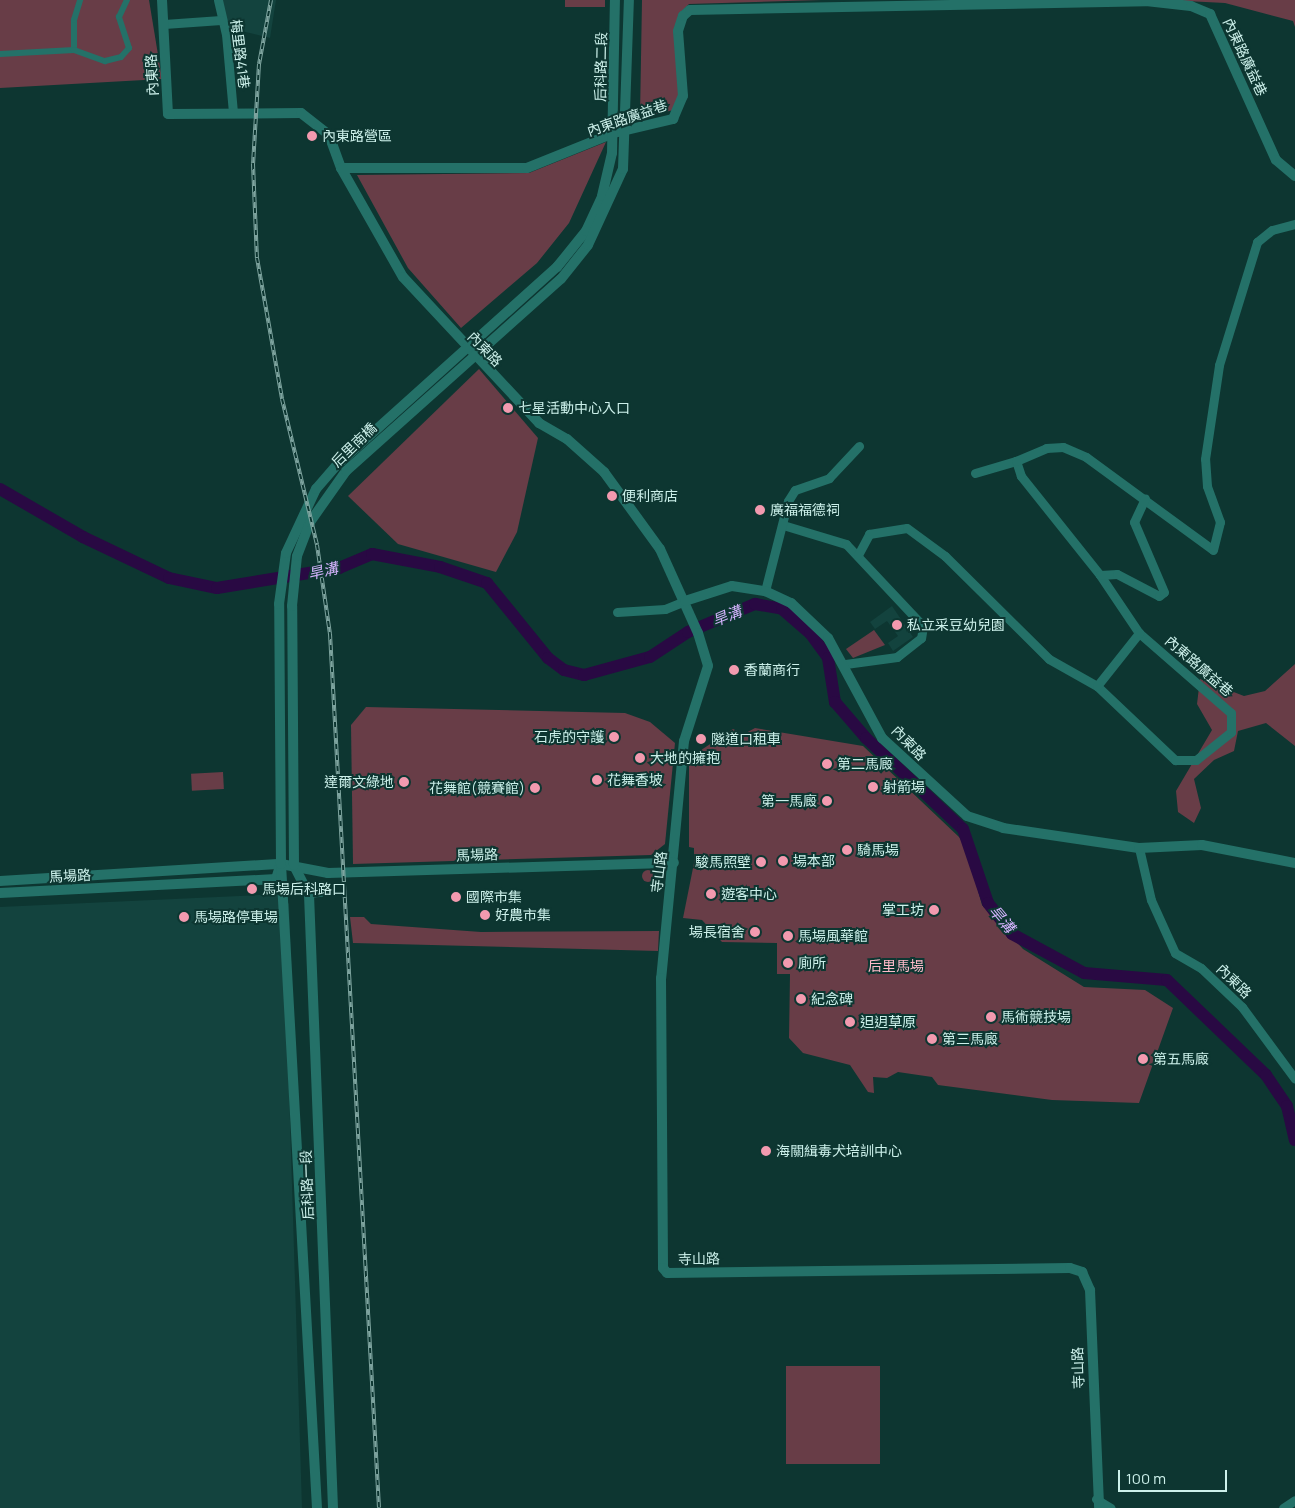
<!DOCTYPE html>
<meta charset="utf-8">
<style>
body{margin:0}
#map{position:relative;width:1295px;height:1508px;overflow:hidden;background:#0d3631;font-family:Manrope,"Noto Sans TC",sans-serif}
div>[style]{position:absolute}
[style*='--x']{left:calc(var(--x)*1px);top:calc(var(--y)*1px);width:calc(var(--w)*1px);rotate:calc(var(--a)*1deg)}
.built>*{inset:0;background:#13433e}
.green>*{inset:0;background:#683d47;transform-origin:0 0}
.round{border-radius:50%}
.river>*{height:12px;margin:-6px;padding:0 6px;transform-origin:6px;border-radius:6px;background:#290943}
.pedestrian>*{height:6px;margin:-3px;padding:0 3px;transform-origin:3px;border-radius:3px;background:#247168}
.minor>*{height:9px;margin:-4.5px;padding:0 4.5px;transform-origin:4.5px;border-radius:4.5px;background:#247168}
.tertiary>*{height:10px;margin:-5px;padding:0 5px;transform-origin:5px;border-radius:5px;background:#247168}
.rail>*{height:4px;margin-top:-2px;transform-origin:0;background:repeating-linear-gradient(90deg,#0d3631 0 5.5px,#7ea49f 0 11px);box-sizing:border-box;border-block:1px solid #7ea49f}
.dots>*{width:14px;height:14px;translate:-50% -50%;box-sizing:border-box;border:2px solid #0d3631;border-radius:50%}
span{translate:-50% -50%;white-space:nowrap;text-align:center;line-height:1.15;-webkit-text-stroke:4px #0d3631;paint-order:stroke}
.street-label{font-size:14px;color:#ccf0ea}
.poi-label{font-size:14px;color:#ccf0ea}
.left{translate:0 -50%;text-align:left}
.right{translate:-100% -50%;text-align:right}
.park-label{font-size:14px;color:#febbca}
.water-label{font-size:15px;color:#d1b1fa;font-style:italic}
.scale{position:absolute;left:1118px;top:1470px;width:109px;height:22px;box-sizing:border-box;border:2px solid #ccf0ea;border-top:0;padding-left:6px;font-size:15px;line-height:18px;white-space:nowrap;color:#ccf0ea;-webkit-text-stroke:4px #0d3631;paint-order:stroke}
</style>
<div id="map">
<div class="built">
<i style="clip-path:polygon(223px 0,276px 0,270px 38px,229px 28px,221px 7px)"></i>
<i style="clip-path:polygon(892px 606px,913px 637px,893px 651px,888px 643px,898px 636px,887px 621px,875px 629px,870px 622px)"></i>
<i style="clip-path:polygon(282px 894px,289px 904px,293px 1010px,288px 1056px,302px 1508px,0 1508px,0 907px)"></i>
</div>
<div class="green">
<i style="clip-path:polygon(0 0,149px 0,162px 79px,0 88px)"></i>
<i style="left:565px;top:0;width:40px;height:7px"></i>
<i style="clip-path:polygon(642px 0,822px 0,689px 4px,680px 13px,679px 99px,674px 110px,646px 116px,640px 116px)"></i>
<i style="clip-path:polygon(1166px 0,1295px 0,1295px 27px,1293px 21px,1225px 3px)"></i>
<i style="clip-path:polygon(606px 142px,569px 223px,537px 263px,461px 328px,408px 268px,357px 175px,529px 173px)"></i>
<i style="clip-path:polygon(479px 369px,538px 438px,517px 532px,496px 572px,398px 544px,348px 496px)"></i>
<i style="clip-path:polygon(874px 630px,885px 645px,853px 658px,846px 649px)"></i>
<i style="clip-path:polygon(1295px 664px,1295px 746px,1266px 723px,1238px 731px,1234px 751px,1214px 760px,1194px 779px,1201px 808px,1194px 823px,1178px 812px,1176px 791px,1212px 730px,1197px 704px,1200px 679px,1244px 696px,1265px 691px)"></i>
<i style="clip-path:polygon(366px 707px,625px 713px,650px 722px,675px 743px,665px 844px,651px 855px,353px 864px,351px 725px)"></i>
<i style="clip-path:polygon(755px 728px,863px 746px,959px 837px,966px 847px,982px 905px,1023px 949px,1084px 987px,1145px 990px,1173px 1008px,1139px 1103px,1052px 1100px,938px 1085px,932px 1077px,898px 1072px,887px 1078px,873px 1077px,874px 1093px,868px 1092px,850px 1065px,803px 1053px,789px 1038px,790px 974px,777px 974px,777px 943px,722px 942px,702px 920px,683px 918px,694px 863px,694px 848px,689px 847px,689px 758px,733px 729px,744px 734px)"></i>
<i style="left:223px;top:772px;width:17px;height:32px;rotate:87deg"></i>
<i class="round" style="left:642px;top:870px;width:12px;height:12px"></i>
<i style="clip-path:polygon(350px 917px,364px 917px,371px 924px,481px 932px,659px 931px,658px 951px,353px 943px)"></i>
<i style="left:786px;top:1366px;width:94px;height:98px"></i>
</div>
<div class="river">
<i style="--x:0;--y:489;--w:96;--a:30"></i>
<i style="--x:83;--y:537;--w:95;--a:25.5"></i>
<i style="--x:169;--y:578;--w:49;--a:11.8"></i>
<i style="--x:217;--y:588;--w:124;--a:-9.3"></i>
<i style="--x:339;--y:568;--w:36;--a:-23"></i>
<i style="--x:372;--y:554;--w:69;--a:10.8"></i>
<i style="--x:440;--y:567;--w:50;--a:18.8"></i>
<i style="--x:487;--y:583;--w:97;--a:50.9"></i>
<i style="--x:548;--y:658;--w:20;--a:37"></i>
<i style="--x:564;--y:670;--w:21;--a:14"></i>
<i style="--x:584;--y:675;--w:68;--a:-15.3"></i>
<i style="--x:650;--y:657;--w:45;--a:-33.3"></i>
<i style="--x:688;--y:632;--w:73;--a:-22.7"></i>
<i style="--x:755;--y:604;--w:27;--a:10"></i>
<i style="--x:782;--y:609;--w:37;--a:41"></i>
<i style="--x:810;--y:633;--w:31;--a:54"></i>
<i style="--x:828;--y:658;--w:45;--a:81"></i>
<i style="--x:835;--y:702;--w:48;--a:49.3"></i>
<i style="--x:866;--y:738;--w:133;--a:43.2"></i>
<i style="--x:963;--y:829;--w:78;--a:71.3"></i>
<i style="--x:988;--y:903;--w:39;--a:52"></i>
<i style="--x:1012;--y:934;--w:82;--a:28.4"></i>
<i style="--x:1084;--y:973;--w:83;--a:4.8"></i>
<i style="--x:1167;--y:980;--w:137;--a:43.8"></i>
<i style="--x:1266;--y:1075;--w:37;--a:56"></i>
<i style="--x:1287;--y:1106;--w:35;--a:77"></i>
</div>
<div class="pedestrian">
<i style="--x:74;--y:50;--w:30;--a:-90"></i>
<i style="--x:74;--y:20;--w:21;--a:-73"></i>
<i style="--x:0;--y:54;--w:74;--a:-3.1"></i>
<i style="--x:74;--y:50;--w:33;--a:20"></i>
<i style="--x:105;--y:61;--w:16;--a:-14"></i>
<i style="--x:121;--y:57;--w:12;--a:-48"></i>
<i style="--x:129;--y:48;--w:33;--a:-108"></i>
<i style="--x:119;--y:17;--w:19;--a:-65"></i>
<i style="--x:309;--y:895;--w:20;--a:-6"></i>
</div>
<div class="minor">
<i style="--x:218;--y:0;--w:35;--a:77"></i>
<i style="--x:226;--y:34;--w:78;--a:84.9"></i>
<i style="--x:164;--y:24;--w:57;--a:-4"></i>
<i style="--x:975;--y:473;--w:43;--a:-16.3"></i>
<i style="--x:783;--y:525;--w:66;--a:16.8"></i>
<i style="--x:846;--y:544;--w:112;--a:46.8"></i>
<i style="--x:923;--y:626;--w:12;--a:99"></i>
<i style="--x:921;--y:638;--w:31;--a:142"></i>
<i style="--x:897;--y:657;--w:52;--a:172.3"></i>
<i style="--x:858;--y:555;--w:24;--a:-62"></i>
<i style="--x:869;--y:534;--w:38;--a:-9"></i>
<i style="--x:907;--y:528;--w:47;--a:36.4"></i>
<i style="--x:945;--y:556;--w:146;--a:44.7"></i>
<i style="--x:1049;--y:659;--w:55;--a:29.4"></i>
<i style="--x:1097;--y:686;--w:108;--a:43.5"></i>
<i style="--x:1175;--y:760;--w:21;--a:0"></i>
<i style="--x:1196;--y:760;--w:45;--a:-38.7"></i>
<i style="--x:1231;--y:732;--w:19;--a:-90"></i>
<i style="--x:1231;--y:713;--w:122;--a:-139"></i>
<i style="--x:1139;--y:633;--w:70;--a:-123.9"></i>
<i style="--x:1100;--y:575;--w:127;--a:-128.6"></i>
<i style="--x:1021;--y:476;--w:16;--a:-108"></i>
<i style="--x:1016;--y:461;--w:33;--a:-23"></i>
<i style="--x:1046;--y:448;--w:17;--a:-3"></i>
<i style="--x:1063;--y:447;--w:25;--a:23"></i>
<i style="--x:1086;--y:457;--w:157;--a:36.2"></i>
<i style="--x:1213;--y:550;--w:29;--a:-76"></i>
<i style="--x:1220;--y:522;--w:38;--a:-110"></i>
<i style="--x:1207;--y:486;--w:27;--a:-94"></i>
<i style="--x:1205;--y:459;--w:95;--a:-81.5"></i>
<i style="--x:1219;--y:365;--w:129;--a:-72.8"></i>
<i style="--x:1257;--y:242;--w:19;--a:-39"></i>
<i style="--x:1272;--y:230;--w:24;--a:-15"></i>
<i style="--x:1100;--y:575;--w:17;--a:-3"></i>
<i style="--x:1117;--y:574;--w:47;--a:27.6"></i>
<i style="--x:1159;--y:596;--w:6;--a:-39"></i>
<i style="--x:1164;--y:592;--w:76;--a:-113.2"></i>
<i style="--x:1134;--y:522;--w:26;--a:-65"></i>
<i style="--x:765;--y:591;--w:93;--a:-75.7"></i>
<i style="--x:788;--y:501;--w:13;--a:-58"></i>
<i style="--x:795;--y:490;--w:36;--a:-19"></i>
<i style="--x:829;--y:478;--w:44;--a:-46.8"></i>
<i style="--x:617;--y:612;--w:48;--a:-3.6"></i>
<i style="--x:665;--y:609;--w:22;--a:-22"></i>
<i style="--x:1097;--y:686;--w:68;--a:-51.6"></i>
<i style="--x:1139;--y:848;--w:53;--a:77"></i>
<i style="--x:1151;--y:900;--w:58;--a:65.6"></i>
<i style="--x:1175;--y:953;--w:30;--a:30"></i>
<i style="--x:1201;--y:968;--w:57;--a:43.6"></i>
<i style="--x:1242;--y:1007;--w:89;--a:53.6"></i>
<i style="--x:1096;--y:1499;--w:17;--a:31"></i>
<i style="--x:1283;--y:1508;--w:14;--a:-34"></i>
</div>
<div class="tertiary">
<i style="--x:162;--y:0;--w:114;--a:87"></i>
<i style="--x:168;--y:114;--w:133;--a:-0.4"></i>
<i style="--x:301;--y:113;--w:36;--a:38"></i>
<i style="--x:329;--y:135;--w:35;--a:70"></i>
<i style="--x:341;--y:168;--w:125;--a:60.4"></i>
<i style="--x:403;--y:277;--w:200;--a:47"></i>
<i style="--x:539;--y:423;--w:32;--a:30"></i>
<i style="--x:567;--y:439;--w:50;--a:41.7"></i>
<i style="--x:604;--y:472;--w:95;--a:54"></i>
<i style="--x:660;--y:549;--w:92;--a:65.7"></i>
<i style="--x:698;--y:633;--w:34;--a:73"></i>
<i style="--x:708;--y:666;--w:79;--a:107.7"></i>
<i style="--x:684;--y:741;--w:238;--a:95.5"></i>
<i style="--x:661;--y:978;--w:290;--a:89.6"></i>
<i style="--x:663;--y:1268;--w:6;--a:51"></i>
<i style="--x:667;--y:1273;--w:403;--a:-0.7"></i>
<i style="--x:1070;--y:1268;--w:13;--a:18"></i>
<i style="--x:1082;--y:1272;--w:20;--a:66"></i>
<i style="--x:1090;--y:1290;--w:218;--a:87.6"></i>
<i style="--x:341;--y:168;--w:186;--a:0"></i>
<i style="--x:527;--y:168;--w:94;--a:-21.9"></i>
<i style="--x:614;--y:133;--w:61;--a:-13.3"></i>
<i style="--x:673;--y:119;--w:25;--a:-67"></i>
<i style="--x:683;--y:96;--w:65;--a:-94.4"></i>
<i style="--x:678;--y:31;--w:16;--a:-72"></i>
<i style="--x:683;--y:16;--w:9;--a:-41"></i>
<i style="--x:690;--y:10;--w:456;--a:-1.1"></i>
<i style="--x:1146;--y:1;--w:45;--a:6.3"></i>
<i style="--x:1191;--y:6;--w:21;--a:23"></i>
<i style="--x:1210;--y:14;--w:160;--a:65.7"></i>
<i style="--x:1276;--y:160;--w:25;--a:40"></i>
<i style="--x:685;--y:601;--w:49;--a:-17.7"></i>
<i style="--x:732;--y:586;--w:33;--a:9"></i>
<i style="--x:765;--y:591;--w:29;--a:25"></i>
<i style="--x:791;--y:603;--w:51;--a:43.4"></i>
<i style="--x:828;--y:638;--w:114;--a:61.6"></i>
<i style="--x:882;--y:738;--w:115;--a:42.5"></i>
<i style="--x:967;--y:816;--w:38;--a:18"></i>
<i style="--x:1003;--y:828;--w:137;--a:8.4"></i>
<i style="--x:1139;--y:848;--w:63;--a:-2.7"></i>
<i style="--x:1202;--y:845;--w:95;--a:11"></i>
<i style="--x:0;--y:881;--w:282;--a:-3.5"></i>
<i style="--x:281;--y:864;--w:48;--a:10.8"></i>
<i style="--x:328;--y:873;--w:346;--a:-1.7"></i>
<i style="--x:0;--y:893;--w:276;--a:-2.9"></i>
<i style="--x:276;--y:879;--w:14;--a:-73"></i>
<i style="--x:317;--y:1508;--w:645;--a:-93.2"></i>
<i style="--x:281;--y:864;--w:260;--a:-90.4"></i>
<i style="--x:279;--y:604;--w:51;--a:-82.2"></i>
<i style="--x:286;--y:553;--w:71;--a:-64.9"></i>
<i style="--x:316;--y:489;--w:33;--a:-49"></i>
<i style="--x:338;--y:464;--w:295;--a:-42"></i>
<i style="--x:557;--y:267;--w:46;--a:-51.1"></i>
<i style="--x:586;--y:231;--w:38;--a:-65"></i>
<i style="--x:602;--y:196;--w:44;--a:-76.9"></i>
<i style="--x:612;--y:153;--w:153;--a:-88.9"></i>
<i style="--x:333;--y:1508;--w:613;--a:-92.24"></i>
<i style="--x:309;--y:895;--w:34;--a:-117"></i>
<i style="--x:294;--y:865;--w:259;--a:-90.4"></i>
<i style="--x:292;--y:606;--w:50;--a:-84.3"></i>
<i style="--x:297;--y:556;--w:36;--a:-69"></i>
<i style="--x:310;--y:522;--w:62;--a:-54.8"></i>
<i style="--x:346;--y:471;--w:288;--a:-41.8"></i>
<i style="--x:561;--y:279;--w:43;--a:-51.5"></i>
<i style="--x:588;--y:245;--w:84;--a:-65.3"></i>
<i style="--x:623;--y:169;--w:169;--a:-88"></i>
</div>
<div class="rail">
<i style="--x:271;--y:0;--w:65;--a:100.6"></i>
<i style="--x:259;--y:64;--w:100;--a:93.4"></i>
<i style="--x:253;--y:164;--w:94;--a:87.6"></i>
<i style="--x:257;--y:258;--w:143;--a:79.9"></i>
<i style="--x:282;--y:399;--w:150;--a:76.5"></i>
<i style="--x:317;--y:545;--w:90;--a:81.7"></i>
<i style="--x:330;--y:634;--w:875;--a:86.79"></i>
</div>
<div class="dots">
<i style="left:312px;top:136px;background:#f29aaf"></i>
<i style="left:508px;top:408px;background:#f29aaf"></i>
<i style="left:612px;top:496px;background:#f29aaf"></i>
<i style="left:760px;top:510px;background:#f29aaf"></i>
<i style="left:897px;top:625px;background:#f29aaf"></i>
<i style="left:734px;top:670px;background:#f29aaf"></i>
<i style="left:614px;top:737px;background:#f29aaf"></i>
<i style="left:701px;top:739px;background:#f29aaf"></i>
<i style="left:640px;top:758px;background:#f29aaf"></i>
<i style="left:827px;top:764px;background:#f29aaf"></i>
<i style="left:597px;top:780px;background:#f29aaf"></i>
<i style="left:404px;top:782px;background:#f29aaf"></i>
<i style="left:873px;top:787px;background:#f29aaf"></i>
<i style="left:535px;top:788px;background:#f29aaf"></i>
<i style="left:827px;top:801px;background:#f29aaf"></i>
<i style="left:847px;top:850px;background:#f29aaf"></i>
<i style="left:783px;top:861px;background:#f29aaf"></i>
<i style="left:761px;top:862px;background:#f29aaf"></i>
<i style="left:252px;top:889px;background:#f29aaf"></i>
<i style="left:711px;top:894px;background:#f29aaf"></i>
<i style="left:456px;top:897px;background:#f29aaf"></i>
<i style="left:934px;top:910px;background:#f29aaf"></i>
<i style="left:485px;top:915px;background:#f29aaf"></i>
<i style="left:184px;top:917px;background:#f29aaf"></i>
<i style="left:755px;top:932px;background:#f29aaf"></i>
<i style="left:788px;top:936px;background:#f29aaf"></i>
<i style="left:788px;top:963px;background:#f29aaf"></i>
<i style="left:801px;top:999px;background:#f29aaf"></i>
<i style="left:991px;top:1017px;background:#f29aaf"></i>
<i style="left:850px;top:1022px;background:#f29aaf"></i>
<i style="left:932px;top:1039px;background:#f29aaf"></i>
<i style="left:1143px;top:1059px;background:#f29aaf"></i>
<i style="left:766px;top:1151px;background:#f29aaf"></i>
</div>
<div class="street-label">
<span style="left:240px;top:54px;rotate:83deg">梅里路41巷</span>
<span style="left:1245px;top:57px;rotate:65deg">內東路廣益巷</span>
<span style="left:601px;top:67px;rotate:-89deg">后科路二段</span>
<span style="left:152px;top:75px;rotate:-93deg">內東路</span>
<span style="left:627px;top:118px;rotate:-19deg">內東路廣益巷</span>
<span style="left:485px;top:349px;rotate:46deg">內東路</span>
<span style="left:354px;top:445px;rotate:-44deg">后里南橋</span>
<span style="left:1199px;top:666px;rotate:41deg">內東路廣益巷</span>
<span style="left:909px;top:743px;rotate:46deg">內東路</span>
<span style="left:477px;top:855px;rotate:-2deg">馬場路</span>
<span style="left:659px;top:872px;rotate:-83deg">寺山路</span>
<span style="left:70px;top:876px;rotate:-3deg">馬場路</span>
<span style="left:1234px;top:981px;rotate:44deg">內東路</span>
<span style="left:307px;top:1185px;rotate:-92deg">后科路一段</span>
<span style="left:699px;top:1259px;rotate:-1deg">寺山路</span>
<span style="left:1078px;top:1368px;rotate:-92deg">寺山路</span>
</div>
<div class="poi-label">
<span class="left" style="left:322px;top:136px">內東路營區</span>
<span class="left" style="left:518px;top:408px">七星活動中心入口</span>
<span class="left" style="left:622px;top:496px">便利商店</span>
<span class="left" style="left:770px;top:510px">廣福福德祠</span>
<span class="left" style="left:907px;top:625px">私立采豆幼兒園</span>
<span class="left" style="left:744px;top:670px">香蘭商行</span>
<span class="right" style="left:604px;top:737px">石虎的守護</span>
<span class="left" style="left:711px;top:739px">隧道口租車</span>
<span class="left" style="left:650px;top:758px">大地的擁抱</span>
<span class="left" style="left:837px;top:764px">第二馬廄</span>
<span class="left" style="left:607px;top:780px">花舞香坡</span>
<span class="right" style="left:394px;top:782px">達爾文綠地</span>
<span class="left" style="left:883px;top:787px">射箭場</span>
<span class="right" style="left:525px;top:788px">花舞館(競賽館)</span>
<span class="right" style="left:817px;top:801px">第一馬廄</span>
<span class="left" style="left:857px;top:850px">騎馬場</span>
<span class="left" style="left:793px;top:861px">場本部</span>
<span class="right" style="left:751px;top:862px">駿馬照壁</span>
<span class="left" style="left:262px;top:889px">馬場后科路口</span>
<span class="left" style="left:721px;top:894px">遊客中心</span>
<span class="left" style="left:466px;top:897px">國際市集</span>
<span class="right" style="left:924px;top:910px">掌工坊</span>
<span class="left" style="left:495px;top:915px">好農市集</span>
<span class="left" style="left:194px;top:917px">馬場路停車場</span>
<span class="right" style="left:745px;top:932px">場長宿舍</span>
<span class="left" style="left:798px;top:936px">馬場風華館</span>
<span class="left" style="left:798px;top:963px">廁所</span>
<span class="left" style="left:811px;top:999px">紀念碑</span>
<span class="left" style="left:1001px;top:1017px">馬術競技場</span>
<span class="left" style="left:860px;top:1022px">𨑨迌草原</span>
<span class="left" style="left:942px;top:1039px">第三馬廄</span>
<span class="left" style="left:1153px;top:1059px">第五馬廄</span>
<span class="left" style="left:776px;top:1151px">海關緝毒犬培訓中心</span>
</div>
<div class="park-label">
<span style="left:896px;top:966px">后里馬場</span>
</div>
<div class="water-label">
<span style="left:323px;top:571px;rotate:-13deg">旱溝</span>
<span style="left:727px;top:616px;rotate:-22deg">旱溝</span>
<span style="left:1002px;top:919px;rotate:50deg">旱溝</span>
</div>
<div class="scale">100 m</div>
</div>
